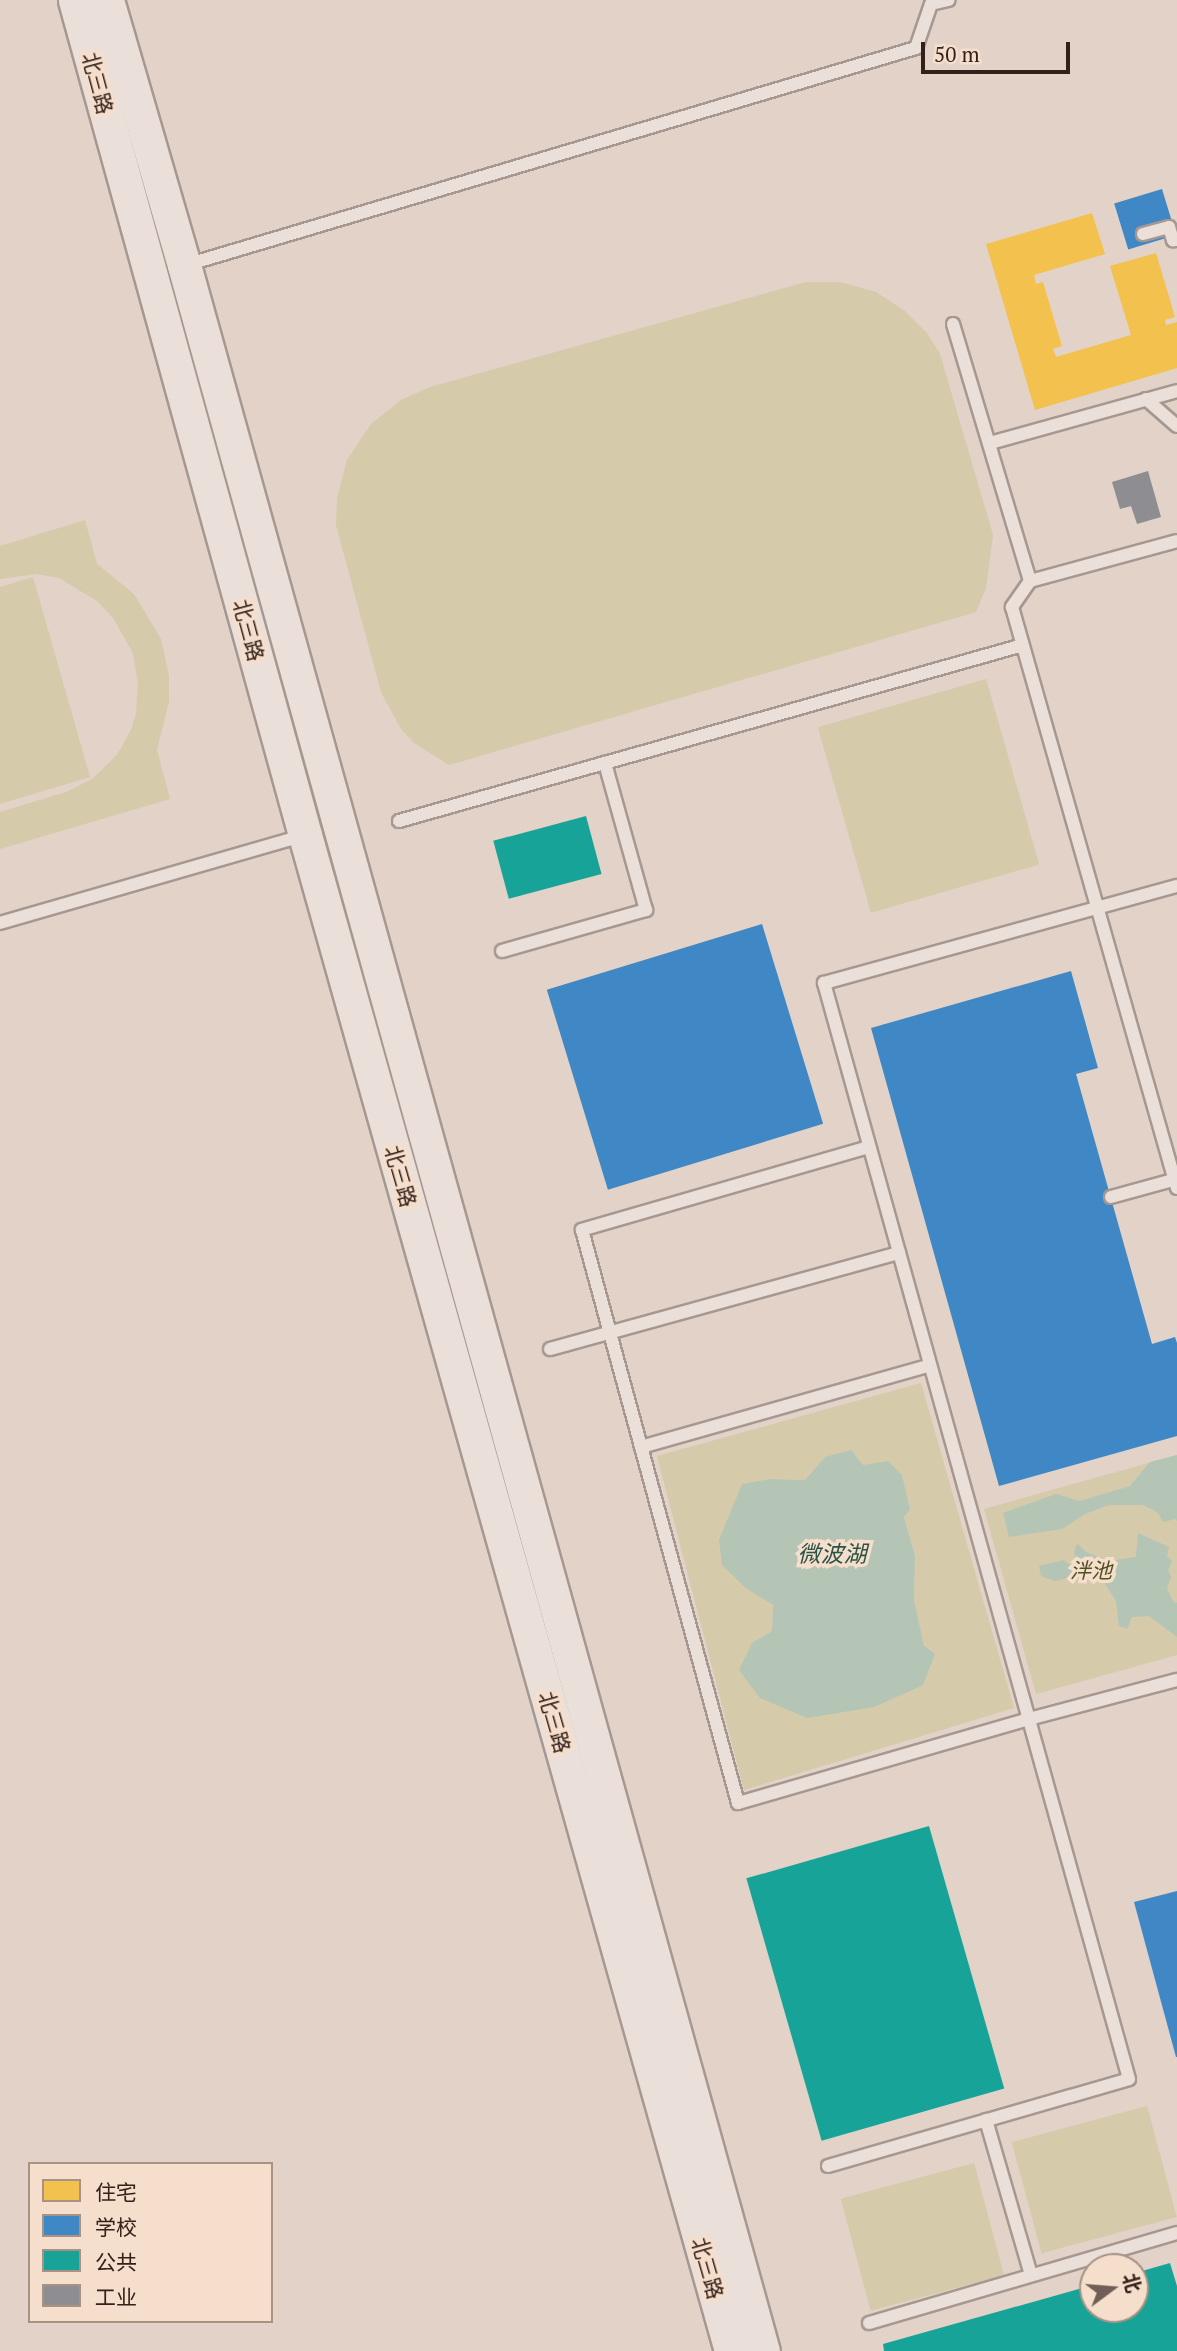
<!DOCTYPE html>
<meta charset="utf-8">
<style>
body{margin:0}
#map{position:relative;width:1177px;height:2351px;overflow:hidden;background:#e2d2c7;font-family:"PT Serif","Noto Sans SC",serif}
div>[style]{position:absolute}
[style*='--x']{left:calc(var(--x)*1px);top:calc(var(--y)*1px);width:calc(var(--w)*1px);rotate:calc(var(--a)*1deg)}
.green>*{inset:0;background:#d5caa9;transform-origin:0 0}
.water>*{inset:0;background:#b4c5b5}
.homes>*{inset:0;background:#f2c14e}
.schools>*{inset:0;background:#3f88c5;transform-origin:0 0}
.public>*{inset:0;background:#17a398;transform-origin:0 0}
.industry>*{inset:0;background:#8d8d92}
.roads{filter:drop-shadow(2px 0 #a69891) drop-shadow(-2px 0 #a69891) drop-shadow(0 2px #a69891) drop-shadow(0 -2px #a69891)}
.service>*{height:12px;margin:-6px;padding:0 6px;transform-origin:6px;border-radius:6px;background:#eae0d9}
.secondary>*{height:33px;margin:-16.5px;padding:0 16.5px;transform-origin:16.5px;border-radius:16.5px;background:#eae0d9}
span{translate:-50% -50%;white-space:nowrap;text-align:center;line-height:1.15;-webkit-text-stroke:7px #f5decb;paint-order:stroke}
.street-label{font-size:21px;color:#34201a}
.park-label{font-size:21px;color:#505021;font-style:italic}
.water-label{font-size:23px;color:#295446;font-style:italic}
.legend{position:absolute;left:28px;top:2162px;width:245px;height:161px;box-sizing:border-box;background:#f5decb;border:2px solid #a89284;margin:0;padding:9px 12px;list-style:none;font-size:21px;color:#34201a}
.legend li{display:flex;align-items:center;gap:14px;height:35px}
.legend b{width:35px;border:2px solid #a89284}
.north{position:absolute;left:1079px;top:2253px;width:70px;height:70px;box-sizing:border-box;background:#f5decb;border:2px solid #a89284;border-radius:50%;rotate:74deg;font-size:19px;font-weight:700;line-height:28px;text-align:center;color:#34201a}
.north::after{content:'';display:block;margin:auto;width:24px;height:32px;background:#715e57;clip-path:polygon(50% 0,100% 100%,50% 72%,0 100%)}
.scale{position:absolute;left:921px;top:42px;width:149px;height:32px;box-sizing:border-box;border:4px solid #34201a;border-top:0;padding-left:9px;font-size:21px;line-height:24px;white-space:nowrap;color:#34201a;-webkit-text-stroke:5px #f5decb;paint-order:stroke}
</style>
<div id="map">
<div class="green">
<i style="clip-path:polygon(806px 282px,840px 282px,876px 292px,905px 311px,927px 333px,940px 354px,993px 535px,986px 588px,976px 612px,449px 765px,414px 743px,401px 729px,381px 692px,336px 525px,337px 498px,347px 460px,371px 424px,401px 400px,430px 387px)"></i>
<i style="clip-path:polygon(85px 520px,97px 564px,134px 594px,161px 639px,169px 676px,169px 702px,157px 750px,170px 799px,0 849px,0 812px,66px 792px,92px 779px,117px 755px,131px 730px,136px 713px,138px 684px,133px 653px,113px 618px,97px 601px,59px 578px,36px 574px,0 579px,0 546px)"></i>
<i style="clip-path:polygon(33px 577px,90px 777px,0 804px,0 587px)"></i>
<i style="left:986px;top:679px;width:193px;height:175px;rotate:74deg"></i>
<i style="clip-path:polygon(evenodd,921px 1383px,1014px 1708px,744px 1790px,657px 1456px,921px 1383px,825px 1457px,902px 1475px,910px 1509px,904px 1516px,915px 1556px,914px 1600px,924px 1647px,752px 1643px,772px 1631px,773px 1605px,747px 1589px,771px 1479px,805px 1480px,825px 1457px)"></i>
<i style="clip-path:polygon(1177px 1455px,1177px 1655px,1036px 1694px,984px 1509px)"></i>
<i style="left:1147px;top:2106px;width:115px;height:140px;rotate:75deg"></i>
<i style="left:974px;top:2163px;width:116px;height:138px;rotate:75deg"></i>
</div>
<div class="water">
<i style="clip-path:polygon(851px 1450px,863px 1465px,888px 1461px,902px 1475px,910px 1509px,904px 1517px,915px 1556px,914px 1600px,924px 1646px,935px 1654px,923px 1685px,874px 1707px,807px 1718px,760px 1698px,739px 1670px,752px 1643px,772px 1631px,773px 1605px,747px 1589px,722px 1565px,719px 1540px,742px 1484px,771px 1479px,805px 1480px,825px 1457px)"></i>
<i style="clip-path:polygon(1177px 1455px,1177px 1521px,1175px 1519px,1163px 1522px,1157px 1512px,1143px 1505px,1109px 1505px,1085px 1514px,1062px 1529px,1009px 1537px,1003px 1513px,1056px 1494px,1080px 1501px,1130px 1486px,1150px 1462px)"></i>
<i style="clip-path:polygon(1138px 1533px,1169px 1547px,1167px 1556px,1172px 1561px,1168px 1570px,1171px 1577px,1167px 1588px,1173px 1602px,1177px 1603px,1177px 1637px,1149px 1616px,1132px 1617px,1127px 1629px,1119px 1626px,1116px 1601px,1102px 1579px,1090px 1573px,1054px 1581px,1041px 1576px,1039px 1566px,1064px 1560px,1072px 1567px,1078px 1562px,1074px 1553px,1077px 1543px,1086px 1552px,1109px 1561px,1136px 1557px)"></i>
</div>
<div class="homes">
<i style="clip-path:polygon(1092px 213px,1105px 254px,1034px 275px,1036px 284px,1043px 282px,1062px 346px,1053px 349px,1056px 357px,1131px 335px,1110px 266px,1156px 253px,1175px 317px,1165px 320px,1166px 325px,1177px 322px,1177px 368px,1035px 410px,986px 244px)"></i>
</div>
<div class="schools">
<i style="left:1162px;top:189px;width:48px;height:50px;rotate:73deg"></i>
<i style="left:762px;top:924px;width:209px;height:225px;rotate:73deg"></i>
<i style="clip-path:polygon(1071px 971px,1098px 1068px,1076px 1074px,1152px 1344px,1175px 1337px,1177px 1343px,1177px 1436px,999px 1486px,871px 1028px)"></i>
<i style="clip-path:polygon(1177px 1891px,1177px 2057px,1176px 2057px,1134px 1902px)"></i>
</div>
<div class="public">
<i style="left:586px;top:816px;width:60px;height:96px;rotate:75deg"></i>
<i style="left:929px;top:1826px;width:273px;height:190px;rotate:74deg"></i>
<i style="clip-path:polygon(1170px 2263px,1177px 2286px,1177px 2351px,884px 2351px,883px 2344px,1093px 2285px,1093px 2309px,1135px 2309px,1135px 2273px)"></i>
</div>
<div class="industry">
<i style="clip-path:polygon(1148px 471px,1161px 517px,1137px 524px,1131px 506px,1120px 509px,1112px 482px)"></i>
</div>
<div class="roads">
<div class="service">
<i style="--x:1143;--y:234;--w:27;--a:-15"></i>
<i style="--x:1169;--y:227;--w:14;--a:73"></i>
<i style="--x:1173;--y:240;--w:4;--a:0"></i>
<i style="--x:186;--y:265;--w:762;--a:-16.56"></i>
<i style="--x:916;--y:48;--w:46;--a:-71.2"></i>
<i style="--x:931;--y:4;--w:18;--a:-13"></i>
<i style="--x:953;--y:324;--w:268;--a:73.3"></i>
<i style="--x:1030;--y:581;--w:32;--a:125"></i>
<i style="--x:1012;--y:607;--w:604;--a:74.15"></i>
<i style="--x:1146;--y:399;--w:41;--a:41.1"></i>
<i style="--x:990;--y:443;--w:194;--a:-15.5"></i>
<i style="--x:1030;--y:581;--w:152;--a:-15.2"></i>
<i style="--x:399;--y:821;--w:648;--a:-15.75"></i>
<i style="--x:0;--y:923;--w:317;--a:-16.1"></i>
<i style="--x:502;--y:951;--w:150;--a:-15.9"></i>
<i style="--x:646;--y:910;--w:153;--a:-105.6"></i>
<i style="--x:869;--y:1147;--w:299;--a:163.9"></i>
<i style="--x:582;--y:1230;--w:594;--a:74.77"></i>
<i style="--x:738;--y:1803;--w:303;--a:-16.1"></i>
<i style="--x:1029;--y:1719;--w:153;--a:-14.8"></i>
<i style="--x:1111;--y:1197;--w:68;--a:-15.3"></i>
<i style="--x:550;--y:1349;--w:362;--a:-15.4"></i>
<i style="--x:641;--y:1447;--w:300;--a:-15.8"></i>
<i style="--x:986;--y:2120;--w:161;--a:73.8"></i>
<i style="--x:828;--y:2166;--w:313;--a:-16.1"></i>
<i style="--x:1129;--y:2079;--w:1138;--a:-105.55"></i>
<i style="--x:824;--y:983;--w:366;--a:-15.4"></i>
<i style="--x:869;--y:2323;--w:321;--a:-16.3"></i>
</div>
<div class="secondary">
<i style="--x:75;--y:0;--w:866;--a:74.6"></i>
<i style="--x:305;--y:835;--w:1575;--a:74.3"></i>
<i style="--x:107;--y:0;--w:276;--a:73.8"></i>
<i style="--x:184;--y:265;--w:2165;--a:74.49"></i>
</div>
</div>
<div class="street-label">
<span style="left:98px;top:83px;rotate:75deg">北三路</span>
<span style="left:249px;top:630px;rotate:75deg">北三路</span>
<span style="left:401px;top:1176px;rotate:74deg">北三路</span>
<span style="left:555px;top:1722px;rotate:74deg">北三路</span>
<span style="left:708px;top:2268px;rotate:74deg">北三路</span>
</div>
<div class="park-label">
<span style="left:1091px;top:1570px">泮池</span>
</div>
<div class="water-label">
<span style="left:832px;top:1554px">微波湖</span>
</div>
<ul class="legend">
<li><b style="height:19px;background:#f2c14e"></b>住宅</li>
<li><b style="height:19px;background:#3f88c5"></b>学校</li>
<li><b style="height:19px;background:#17a398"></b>公共</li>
<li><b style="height:19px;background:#8d8d92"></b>工业</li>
</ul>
<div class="north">北</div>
<div class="scale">50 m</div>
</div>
